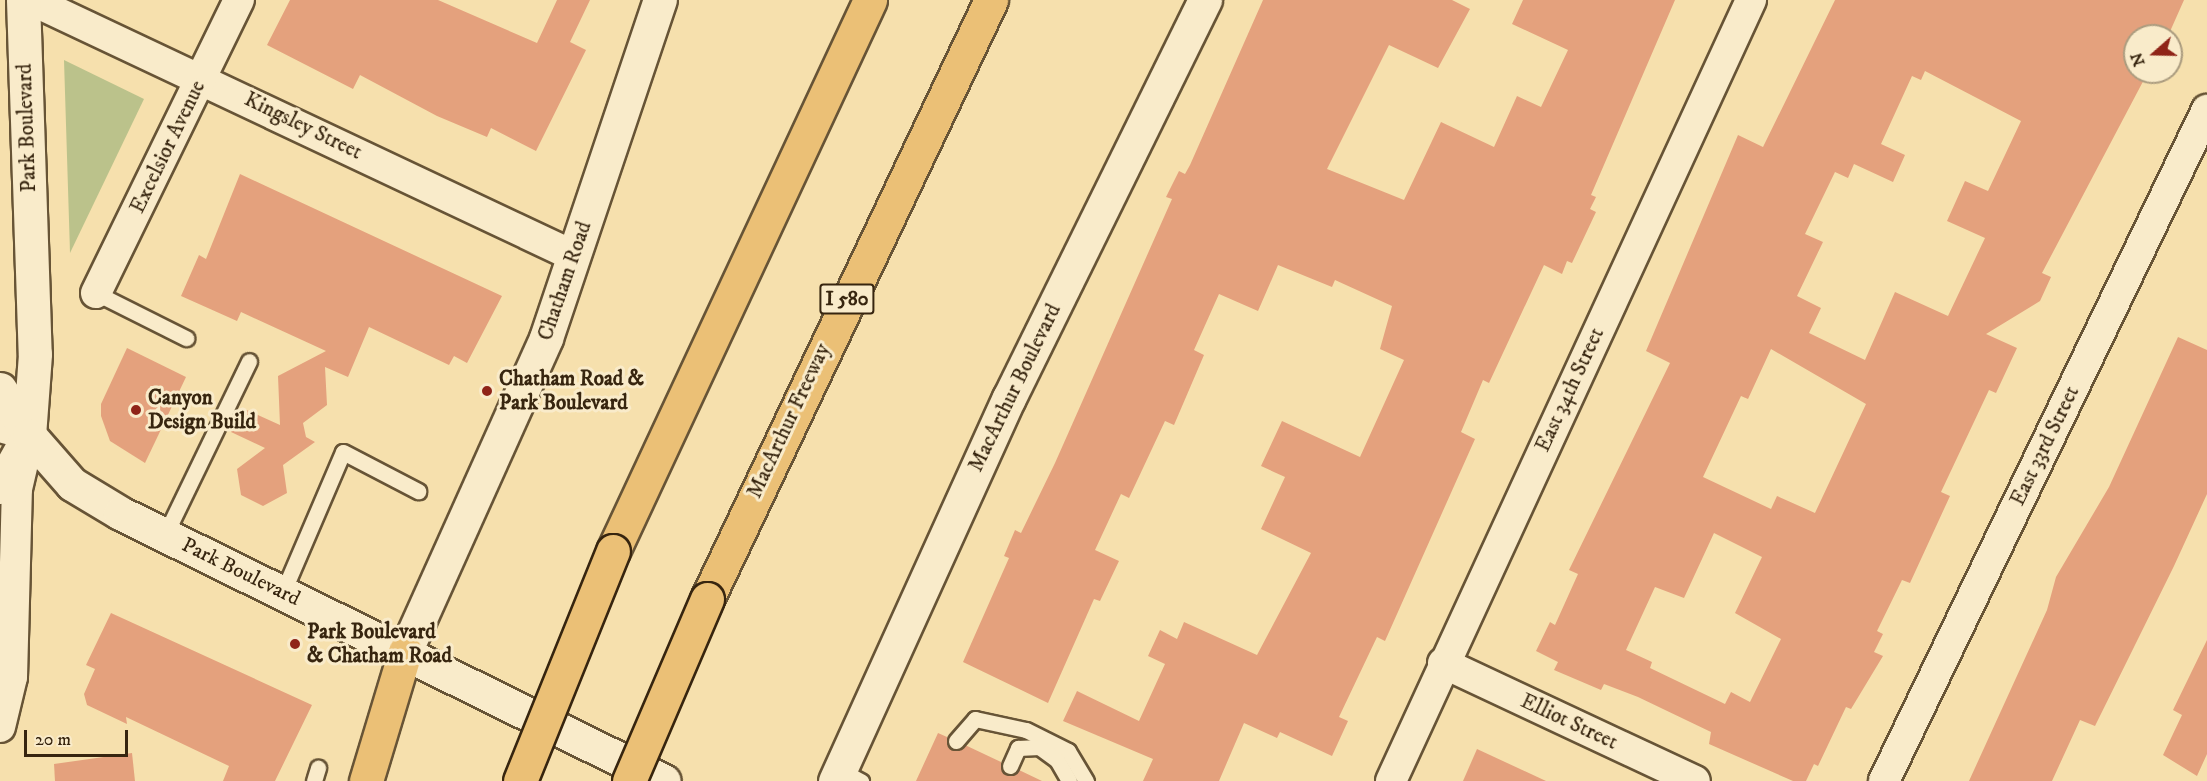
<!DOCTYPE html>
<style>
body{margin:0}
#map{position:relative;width:2207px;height:781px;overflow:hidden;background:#f6e0ad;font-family:"IM FELL DW Pica",serif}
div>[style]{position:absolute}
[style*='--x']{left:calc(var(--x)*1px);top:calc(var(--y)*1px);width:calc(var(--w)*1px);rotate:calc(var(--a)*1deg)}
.green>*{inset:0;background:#bbc28b}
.building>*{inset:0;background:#e4a17d}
.roads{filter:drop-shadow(2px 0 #675436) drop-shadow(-2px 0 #675436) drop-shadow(0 2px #675436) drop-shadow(0 -2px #675436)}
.service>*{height:15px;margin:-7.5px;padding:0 7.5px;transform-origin:7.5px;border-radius:7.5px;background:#f9ebca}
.minor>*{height:30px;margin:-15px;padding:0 15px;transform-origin:15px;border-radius:15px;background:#f9ebca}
.tertiary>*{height:33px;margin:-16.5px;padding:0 16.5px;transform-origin:16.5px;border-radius:16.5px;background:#f9ebca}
.secondary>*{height:33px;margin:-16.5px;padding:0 16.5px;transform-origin:16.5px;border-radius:16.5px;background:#f9ebca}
.motorway>*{height:33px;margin:-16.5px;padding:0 16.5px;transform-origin:16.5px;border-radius:16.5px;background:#ebc076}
.bridges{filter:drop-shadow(2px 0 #37250f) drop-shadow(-2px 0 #37250f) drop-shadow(0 2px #37250f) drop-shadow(0 -2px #37250f)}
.motorway-bridge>*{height:33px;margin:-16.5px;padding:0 16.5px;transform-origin:16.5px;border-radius:16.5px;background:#ebc076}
.dots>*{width:16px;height:16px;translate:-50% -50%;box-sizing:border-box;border:3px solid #f9ebca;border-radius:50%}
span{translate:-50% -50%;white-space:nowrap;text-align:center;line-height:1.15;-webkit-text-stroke:6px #f9ebca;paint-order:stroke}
.shield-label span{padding:2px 4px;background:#f9ebca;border:2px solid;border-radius:4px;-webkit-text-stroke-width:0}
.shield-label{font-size:20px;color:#37250f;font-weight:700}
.street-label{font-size:21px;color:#37250f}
.poi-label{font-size:21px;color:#37250f;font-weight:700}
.left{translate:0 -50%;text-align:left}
.north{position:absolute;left:2123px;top:24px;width:60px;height:60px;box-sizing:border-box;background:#f9ebca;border:2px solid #ab9c7f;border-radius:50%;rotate:250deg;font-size:16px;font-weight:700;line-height:24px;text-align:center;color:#37250f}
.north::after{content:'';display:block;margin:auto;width:21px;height:27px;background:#8f2418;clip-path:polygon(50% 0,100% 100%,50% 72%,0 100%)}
.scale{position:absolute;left:24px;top:730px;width:104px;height:27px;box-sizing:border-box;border:3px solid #37250f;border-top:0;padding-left:8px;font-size:18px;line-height:21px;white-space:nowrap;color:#37250f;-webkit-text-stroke:4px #f9ebca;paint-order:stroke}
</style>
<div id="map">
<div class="green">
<i style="clip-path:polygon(64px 60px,144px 99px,70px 253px)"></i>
</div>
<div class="building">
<i style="clip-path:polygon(290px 0,438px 0,537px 43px,557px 0,590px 0,570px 42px,586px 50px,536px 151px,491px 128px,487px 137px,437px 116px,360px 75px,353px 89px,267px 45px)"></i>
<i style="clip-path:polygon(1263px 0,1452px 0,1470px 9px,1438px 68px,1389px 45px,1327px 169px,1404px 200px,1441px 122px,1494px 147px,1517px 96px,1541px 107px,1568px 50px,1512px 24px,1523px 0,1675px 0,1591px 195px,1596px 197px,1590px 209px,1596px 212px,1572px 263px,1567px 261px,1562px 274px,1544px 265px,1489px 383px,1483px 380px,1461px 432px,1475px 439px,1385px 641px,1377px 637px,1339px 717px,1348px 721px,1332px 756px,1280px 732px,1277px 738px,1244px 723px,1219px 781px,1143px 781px,1153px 759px,1063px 721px,1077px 691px,1139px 721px,1165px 664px,1148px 656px,1160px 630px,1177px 639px,1184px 622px,1257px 655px,1311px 553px,1261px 529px,1285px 477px,1261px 466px,1282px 421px,1360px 457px,1404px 360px,1380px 349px,1392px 306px,1335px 280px,1332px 287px,1278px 265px,1258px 311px,1219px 294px,1194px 350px,1204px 355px,1174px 425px,1165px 421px,1129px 498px,1121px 494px,1095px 550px,1119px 561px,1100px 601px,1094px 599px,1048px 703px,963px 662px,1009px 558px,1004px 556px,1015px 530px,1021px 533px,1055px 463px,1172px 199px,1166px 197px,1179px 171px,1185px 174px,1190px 165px)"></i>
<i style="clip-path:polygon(evenodd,1835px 0,2184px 0,2168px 36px,2135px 36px,2135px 72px,2148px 72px,2042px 273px,2051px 277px,2040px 301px,1986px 334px,2017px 348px,1996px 393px,1989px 390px,1941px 492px,1950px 496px,1910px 583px,1902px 580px,1877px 631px,1883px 634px,1874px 652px,1883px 656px,1851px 709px,1846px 707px,1818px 766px,1814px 764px,1806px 781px,1793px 781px,1709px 744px,1711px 732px,1638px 697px,1604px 684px,1601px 690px,1554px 670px,1558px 662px,1536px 651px,1550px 622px,1555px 625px,1578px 574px,1569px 570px,1670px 363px,1646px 351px,1738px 135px,1763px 147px,1835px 0,1925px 71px,2021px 121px,1988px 191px,1965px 181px,1947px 221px,1985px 238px,1948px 316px,1895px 292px,1865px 360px,1809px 333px,1821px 308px,1797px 296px,1823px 242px,1805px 234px,1835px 172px,1848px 178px,1854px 164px,1893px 182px,1905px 155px,1881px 144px,1912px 76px,1921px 80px,1925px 71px,1835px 0,1771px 349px,1866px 404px,1815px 513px,1777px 496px,1771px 509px,1703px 477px,1741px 396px,1748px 399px,1771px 349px,1835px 0,1714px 533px,1762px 557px,1735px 613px,1781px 639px,1750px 702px,1731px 692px,1725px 704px,1650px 668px,1652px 662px,1626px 650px,1655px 587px,1684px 598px,1714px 533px)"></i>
<i style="clip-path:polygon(240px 174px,502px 296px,467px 363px,454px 356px,449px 365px,369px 327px,348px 377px,325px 367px,327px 405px,303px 423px,306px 437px,315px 442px,283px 465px,287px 493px,263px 506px,241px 495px,237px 469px,265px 448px,231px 432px,242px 408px,280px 425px,278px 376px,326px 351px,241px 312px,237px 321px,181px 296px,199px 255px,206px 259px)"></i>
<i style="clip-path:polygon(2178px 337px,2207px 350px,2207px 494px,2174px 566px,2095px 726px,2080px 720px,2052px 781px,1969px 781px,2047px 610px,2056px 577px,2109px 487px)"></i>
<i style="clip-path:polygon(127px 348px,186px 377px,145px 463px,110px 441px,101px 416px,101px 404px)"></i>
<i style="clip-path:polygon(111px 613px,312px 705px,275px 781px,223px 781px,229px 766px,126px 717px,127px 724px,87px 705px,84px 694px,95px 669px,86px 665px)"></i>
<i style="clip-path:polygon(2207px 640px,2207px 754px,2197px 776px,2163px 755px,2182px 715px,2173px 710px)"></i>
<i style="clip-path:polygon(938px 733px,947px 737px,954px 750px,965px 745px,1001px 762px,1006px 775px,1019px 770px,1042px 781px,916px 781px)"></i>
<i style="clip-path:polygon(1477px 749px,1546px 781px,1463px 781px)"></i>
<i style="clip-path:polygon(132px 753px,135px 781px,55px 781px,54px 764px)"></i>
</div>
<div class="roads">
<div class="service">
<i style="--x:96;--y:293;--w:101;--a:26.6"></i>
<i style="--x:165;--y:535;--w:193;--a:-64.2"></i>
<i style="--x:283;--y:592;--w:152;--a:-66.8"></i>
<i style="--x:343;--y:452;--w:85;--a:27.5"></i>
<i style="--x:956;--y:741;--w:29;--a:-49"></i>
<i style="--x:975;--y:719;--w:52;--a:12.2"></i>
<i style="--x:1026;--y:730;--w:47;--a:26.6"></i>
<i style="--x:1068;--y:751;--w:35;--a:59"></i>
<i style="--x:1010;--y:766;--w:20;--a:-66"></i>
<i style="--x:1018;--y:748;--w:21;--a:-3"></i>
<i style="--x:1039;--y:747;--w:22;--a:36"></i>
<i style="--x:1057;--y:760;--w:24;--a:60"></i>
<i style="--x:840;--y:770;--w:24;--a:28"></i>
<i style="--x:314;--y:781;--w:14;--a:-73"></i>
</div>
<div class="minor">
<i style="--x:31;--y:0;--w:600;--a:25.24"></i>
<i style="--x:96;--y:293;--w:326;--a:-64"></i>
<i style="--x:0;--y:427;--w:30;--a:15"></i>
<i style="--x:1443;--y:663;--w:278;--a:25.1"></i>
<i style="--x:0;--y:727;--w:51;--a:-76.5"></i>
<i style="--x:12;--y:677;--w:188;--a:-88.5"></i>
<i style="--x:17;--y:489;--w:40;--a:-77"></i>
<i style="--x:1391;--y:781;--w:860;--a:-65.25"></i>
<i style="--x:1884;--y:781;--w:745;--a:-64.3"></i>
</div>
<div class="tertiary">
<i style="--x:0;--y:487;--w:60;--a:-60.9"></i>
</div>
<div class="secondary">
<i style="--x:23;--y:0;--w:354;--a:88.1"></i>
<i style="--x:35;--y:354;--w:81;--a:94.2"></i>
<i style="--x:0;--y:389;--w:54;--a:57.8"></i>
<i style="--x:29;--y:435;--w:65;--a:48.7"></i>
<i style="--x:72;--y:484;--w:56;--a:31.1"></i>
<i style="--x:120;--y:513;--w:606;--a:26.23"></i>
<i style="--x:405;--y:652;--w:344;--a:-65.8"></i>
<i style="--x:546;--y:338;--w:357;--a:-71.4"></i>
<i style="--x:835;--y:781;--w:421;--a:-65.6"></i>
<i style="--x:1009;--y:398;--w:444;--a:-63.8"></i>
</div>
<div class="motorway">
<i style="--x:613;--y:551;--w:608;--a:-64.99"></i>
<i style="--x:707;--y:599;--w:663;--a:-64.63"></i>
<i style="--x:366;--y:781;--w:135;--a:-73.2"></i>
</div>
</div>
<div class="bridges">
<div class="motorway-bridge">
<i style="--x:520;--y:781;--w:248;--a:-68"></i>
<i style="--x:629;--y:781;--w:198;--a:-66.8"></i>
</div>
</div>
<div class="dots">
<i style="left:487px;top:391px;background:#8f2418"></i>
<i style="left:136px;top:410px;background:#8f2418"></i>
<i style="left:295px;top:644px;background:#8f2418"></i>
</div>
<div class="shield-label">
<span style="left:847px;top:299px">I 580</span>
</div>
<div class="street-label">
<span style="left:303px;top:126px;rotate:26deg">Kingsley Street</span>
<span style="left:27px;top:128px;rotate:-92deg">Park Boulevard</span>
<span style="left:168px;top:147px;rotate:-64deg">Excelsior Avenue</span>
<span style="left:565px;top:281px;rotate:-71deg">Chatham Road</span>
<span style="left:1015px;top:388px;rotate:-64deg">MacArthur Boulevard</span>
<span style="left:1570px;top:390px;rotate:-65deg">East 34th Street</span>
<span style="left:789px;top:421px;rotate:-65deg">MacArthur Freeway</span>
<span style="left:2045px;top:446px;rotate:-64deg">East 33rd Street</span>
<span style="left:241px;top:572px;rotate:26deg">Park Boulevard</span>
<span style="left:1569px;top:722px;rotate:25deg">Elliot Street</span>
</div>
<div class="poi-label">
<span class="left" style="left:499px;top:391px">Chatham Road &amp;<br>Park Boulevard</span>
<span class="left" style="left:148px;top:410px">Canyon<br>Design Build</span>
<span class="left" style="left:307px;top:644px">Park Boulevard<br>&amp; Chatham Road</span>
</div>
<div class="north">N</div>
<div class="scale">20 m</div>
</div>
